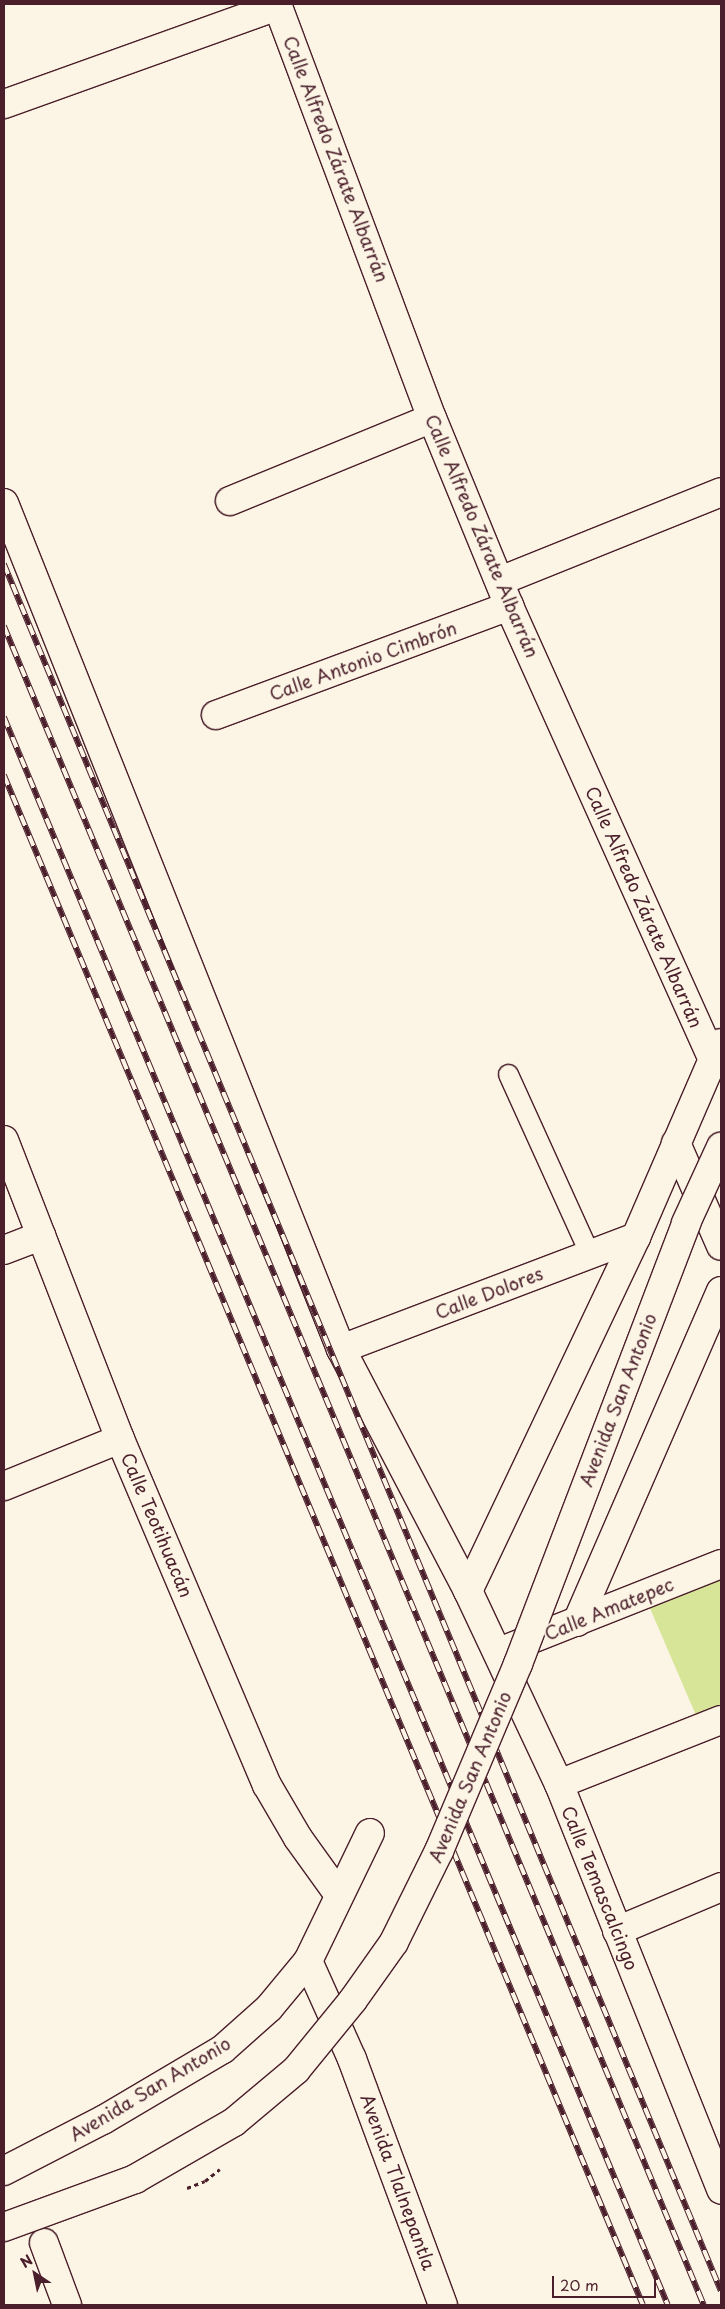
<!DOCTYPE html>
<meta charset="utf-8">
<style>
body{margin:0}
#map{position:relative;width:725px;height:2309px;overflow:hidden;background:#fcf5e5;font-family:"Playpen Sans",sans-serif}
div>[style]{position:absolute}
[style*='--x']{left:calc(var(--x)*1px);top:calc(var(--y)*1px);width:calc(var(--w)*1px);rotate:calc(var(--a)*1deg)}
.green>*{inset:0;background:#d7e598}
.path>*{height:3px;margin-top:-1.5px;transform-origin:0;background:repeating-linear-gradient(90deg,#4a1f2b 0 4px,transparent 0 8px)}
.roads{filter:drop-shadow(1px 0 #4a1f2b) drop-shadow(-1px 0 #4a1f2b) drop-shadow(0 1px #4a1f2b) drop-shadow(0 -1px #4a1f2b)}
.lane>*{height:19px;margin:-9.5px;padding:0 9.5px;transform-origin:9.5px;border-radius:9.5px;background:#fcf5e5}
.street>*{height:28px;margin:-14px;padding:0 14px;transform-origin:14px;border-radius:14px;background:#fcf5e5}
.rail>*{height:5.5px;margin-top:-2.75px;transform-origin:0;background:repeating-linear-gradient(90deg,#fcf5e5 0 11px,#4a1f2b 0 22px);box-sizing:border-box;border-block:1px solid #4a1f2b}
.bridges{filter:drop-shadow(1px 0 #4a1f2b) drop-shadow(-1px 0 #4a1f2b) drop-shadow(0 1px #4a1f2b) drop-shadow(0 -1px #4a1f2b)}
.secondary-bridge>*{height:28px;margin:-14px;padding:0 14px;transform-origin:14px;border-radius:14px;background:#fcf5e5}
span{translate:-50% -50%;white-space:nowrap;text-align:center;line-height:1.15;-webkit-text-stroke:4px #fcf5e5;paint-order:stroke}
.street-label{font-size:18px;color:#4a1f2b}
.frame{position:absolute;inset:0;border:5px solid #4a1f2b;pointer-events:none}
.north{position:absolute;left:10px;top:2249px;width:50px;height:50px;-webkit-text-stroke:4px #fcf5e5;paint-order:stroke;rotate:326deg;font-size:14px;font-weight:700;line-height:20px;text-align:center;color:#4a1f2b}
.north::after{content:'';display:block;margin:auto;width:18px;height:22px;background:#4a1f2b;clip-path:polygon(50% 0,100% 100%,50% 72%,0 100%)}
.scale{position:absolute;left:552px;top:2276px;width:104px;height:22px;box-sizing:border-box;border:2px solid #4a1f2b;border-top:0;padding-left:6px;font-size:15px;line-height:18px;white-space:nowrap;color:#4a1f2b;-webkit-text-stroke:4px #fcf5e5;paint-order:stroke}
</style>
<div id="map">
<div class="green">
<i style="clip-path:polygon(721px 1570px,721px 1710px,698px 1720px,646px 1599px)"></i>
</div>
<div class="path">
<i style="--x:187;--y:2188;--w:19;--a:-21"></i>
<i style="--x:205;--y:2181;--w:19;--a:-39"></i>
</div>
<div class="roads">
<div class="lane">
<i style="--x:508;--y:1074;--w:199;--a:65.6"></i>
</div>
<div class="street">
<i style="--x:277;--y:4;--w:442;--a:69.5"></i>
<i style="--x:432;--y:418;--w:203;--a:67.7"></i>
<i style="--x:509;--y:606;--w:495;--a:65.8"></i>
<i style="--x:4;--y:104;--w:291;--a:-19.7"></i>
<i style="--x:230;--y:501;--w:218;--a:-22.3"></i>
<i style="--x:4;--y:503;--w:911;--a:68.28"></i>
<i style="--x:341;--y:1349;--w:273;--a:62.3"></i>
<i style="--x:468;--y:1591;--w:213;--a:64.8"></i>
<i style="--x:559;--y:1784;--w:437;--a:68.2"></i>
<i style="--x:500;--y:581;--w:238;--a:-21.9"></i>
<i style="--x:216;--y:715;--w:313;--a:-20.4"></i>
<i style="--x:4;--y:1140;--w:321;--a:68.8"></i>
<i style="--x:120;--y:1439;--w:376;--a:67"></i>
<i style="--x:267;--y:1785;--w:61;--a:59.7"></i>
<i style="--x:298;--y:1838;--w:70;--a:54.3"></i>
<i style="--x:676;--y:1143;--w:112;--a:66.4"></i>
<i style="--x:4;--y:1250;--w:40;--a:-21"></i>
<i style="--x:341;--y:1349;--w:316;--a:-20.8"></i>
<i style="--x:4;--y:1486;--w:125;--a:-22.1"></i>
<i style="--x:468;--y:1591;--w:392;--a:-64.6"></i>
<i style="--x:636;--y:1237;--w:211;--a:-66.6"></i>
<i style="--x:577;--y:1622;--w:361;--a:-66.5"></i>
<i style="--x:509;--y:1648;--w:228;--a:-21.6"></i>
<i style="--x:559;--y:1784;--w:174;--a:-21.6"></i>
<i style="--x:617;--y:1931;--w:113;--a:-22.9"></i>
<i style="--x:308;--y:1961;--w:107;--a:65.8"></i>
<i style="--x:352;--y:2059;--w:262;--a:69.7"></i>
<i style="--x:4;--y:2171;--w:111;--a:-27.3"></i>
<i style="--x:103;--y:2120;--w:139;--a:-30.6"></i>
<i style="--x:223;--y:2049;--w:62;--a:-41.7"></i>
<i style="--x:269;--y:2008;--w:61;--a:-50.3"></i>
<i style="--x:308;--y:1961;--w:142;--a:-64.2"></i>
<i style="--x:44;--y:2243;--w:66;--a:69.6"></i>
</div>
</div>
<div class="rail">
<i style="--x:4;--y:564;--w:1870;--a:67.45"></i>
<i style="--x:4;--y:626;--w:1819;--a:67.37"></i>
<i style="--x:4;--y:717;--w:1721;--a:67.31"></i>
<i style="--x:4;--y:775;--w:1658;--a:67.33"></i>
</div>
<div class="bridges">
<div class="secondary-bridge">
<i style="--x:4;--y:2227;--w:140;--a:-20.1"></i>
<i style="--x:135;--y:2179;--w:114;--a:-29.9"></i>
<i style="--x:234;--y:2122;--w:81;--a:-40"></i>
<i style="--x:296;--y:2070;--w:90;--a:-50.8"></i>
<i style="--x:353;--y:2000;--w:71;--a:-54.7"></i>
<i style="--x:394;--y:1942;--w:102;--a:-63.7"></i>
<i style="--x:439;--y:1851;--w:203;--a:-67.1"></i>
<i style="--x:518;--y:1664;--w:472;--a:-69.1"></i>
<i style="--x:686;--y:1223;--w:84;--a:-65.3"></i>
</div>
</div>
<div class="street-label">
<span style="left:336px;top:159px;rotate:69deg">Calle Alfredo Zárate Albarrán</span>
<span style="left:482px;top:536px;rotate:67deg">Calle Alfredo Zárate Albarrán</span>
<span style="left:363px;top:661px;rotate:-20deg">Calle Antonio Cimbrón</span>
<span style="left:644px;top:907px;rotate:66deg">Calle Alfredo Zárate Albarrán</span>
<span style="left:489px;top:1293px;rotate:-21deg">Calle Dolores</span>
<span style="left:618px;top:1400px;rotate:-69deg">Avenida San Antonio</span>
<span style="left:157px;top:1525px;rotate:67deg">Calle Teotihuacán</span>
<span style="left:609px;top:1609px;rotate:-22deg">Calle Amatepec</span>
<span style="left:470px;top:1777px;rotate:-67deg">Avenida San Antonio</span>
<span style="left:600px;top:1888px;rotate:68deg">Calle Temascalcingo</span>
<span style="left:150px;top:2089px;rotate:-31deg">Avenida San Antonio</span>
<span style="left:398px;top:2182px;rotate:70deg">Avenida Tlalnepantla</span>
</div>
<div class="frame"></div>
<div class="north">N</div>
<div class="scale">20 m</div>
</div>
